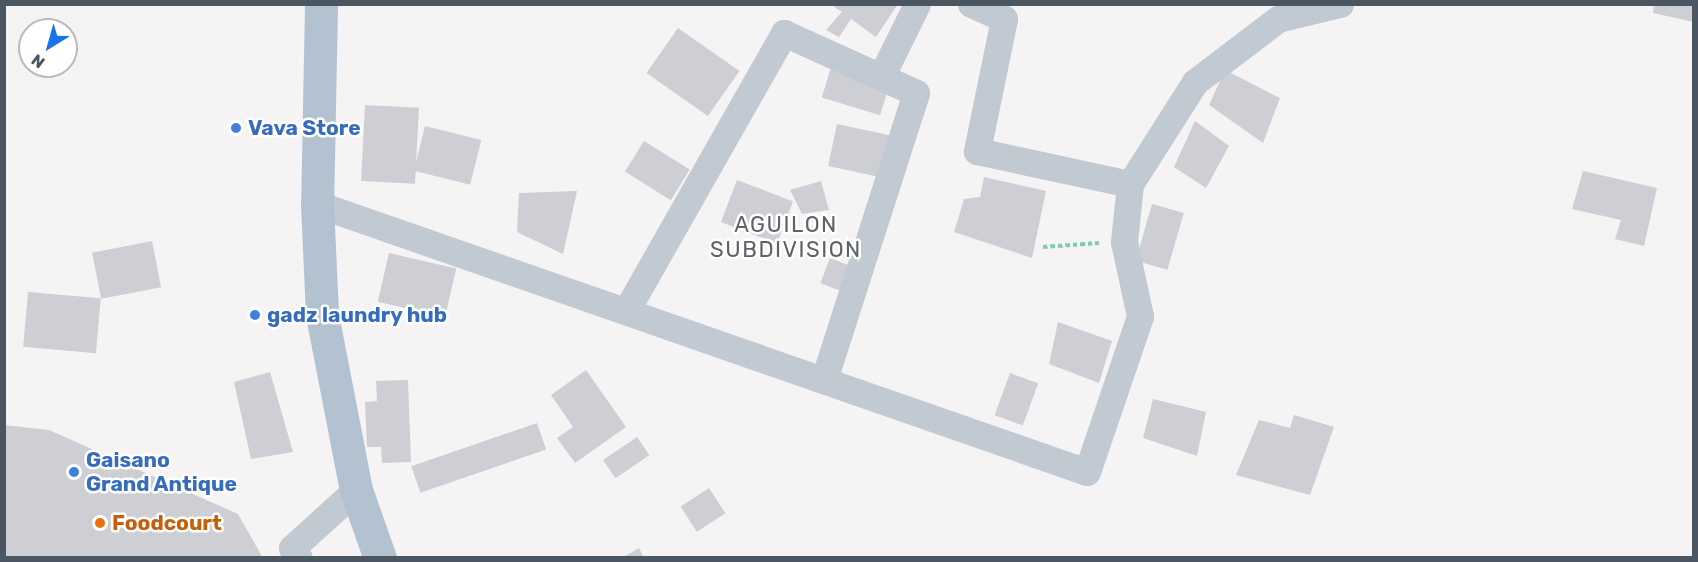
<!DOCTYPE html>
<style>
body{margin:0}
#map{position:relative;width:1698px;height:562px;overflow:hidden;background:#f5f3f3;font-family:Rubik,sans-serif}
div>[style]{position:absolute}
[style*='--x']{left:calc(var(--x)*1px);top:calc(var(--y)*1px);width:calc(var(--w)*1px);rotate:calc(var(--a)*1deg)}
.building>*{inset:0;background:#cdcfd5;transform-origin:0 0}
.path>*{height:4px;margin-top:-2px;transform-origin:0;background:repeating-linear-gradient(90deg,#7ad0a6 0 4.5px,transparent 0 7.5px)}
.minor>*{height:27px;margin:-13.5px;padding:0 13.5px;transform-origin:13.5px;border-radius:13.5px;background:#c1cad2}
.major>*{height:33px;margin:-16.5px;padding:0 16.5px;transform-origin:16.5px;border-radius:16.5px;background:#b3c2d1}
.dots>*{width:16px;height:16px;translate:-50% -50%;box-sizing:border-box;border:3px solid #fff;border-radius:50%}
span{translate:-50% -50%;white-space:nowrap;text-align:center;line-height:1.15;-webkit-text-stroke:5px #fff;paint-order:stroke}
.shop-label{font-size:21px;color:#366cbe;font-weight:700}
.left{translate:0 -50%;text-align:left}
.food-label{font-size:21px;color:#c56008;font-weight:700}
.neighbourhood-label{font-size:22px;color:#5f6368;letter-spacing:1.5px}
.frame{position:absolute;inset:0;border:6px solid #4a5661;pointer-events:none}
.north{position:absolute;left:18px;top:18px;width:60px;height:60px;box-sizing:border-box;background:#fff;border:2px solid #b7bbc0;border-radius:50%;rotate:217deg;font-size:16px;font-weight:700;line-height:24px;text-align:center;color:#4a5661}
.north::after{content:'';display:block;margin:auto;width:21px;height:27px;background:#1a73e8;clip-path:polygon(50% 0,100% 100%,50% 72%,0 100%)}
</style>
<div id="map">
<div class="building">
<i style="clip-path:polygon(836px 4px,898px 4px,876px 37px,851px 19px,839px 37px,826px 30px,842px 12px,834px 7px)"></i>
<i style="clip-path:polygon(1654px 4px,1694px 4px,1694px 22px,1653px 13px)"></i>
<i style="left:678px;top:28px;width:75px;height:55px;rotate:35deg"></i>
<i style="left:832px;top:64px;width:61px;height:35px;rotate:17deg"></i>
<i style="clip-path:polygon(1225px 70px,1280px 98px,1263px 143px,1209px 105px)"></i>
<i style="left:365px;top:105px;width:54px;height:76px;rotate:3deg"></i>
<i style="clip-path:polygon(1195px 121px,1229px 146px,1206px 188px,1174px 167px)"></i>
<i style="left:837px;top:124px;width:55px;height:43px;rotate:12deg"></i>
<i style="left:425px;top:126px;width:58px;height:46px;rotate:14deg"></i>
<i style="left:644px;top:141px;width:54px;height:36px;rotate:32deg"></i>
<i style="clip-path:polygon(1583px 171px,1657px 188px,1644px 246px,1615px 239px,1621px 220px,1572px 209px)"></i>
<i style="clip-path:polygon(984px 177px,1046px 191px,1032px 258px,954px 232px,964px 199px,980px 197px)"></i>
<i style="left:737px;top:180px;width:60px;height:45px;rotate:21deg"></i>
<i style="clip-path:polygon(821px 181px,829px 210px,802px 214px,790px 190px)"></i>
<i style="clip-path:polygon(577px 191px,563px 254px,517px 232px,519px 193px)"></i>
<i style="left:1152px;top:204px;width:33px;height:59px;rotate:16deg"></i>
<i style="left:152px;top:241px;width:47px;height:61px;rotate:79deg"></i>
<i style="left:389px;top:253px;width:69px;height:50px;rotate:13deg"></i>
<i style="left:830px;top:258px;width:22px;height:27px;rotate:21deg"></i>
<i style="left:28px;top:292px;width:73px;height:55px;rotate:5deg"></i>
<i style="clip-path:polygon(1058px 322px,1112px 341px,1099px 383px,1049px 364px)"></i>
<i style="clip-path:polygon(586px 370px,626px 427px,575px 463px,557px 438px,573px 427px,551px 395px)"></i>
<i style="clip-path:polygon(270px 372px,293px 452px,251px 459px,234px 382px)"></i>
<i style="left:1010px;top:373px;width:30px;height:45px;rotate:20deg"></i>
<i style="clip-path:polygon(408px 380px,411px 462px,382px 463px,381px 447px,367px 447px,365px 402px,377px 401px,376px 381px)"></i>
<i style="clip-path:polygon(1153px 399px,1206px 412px,1197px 456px,1143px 438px)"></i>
<i style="clip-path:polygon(1294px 415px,1334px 427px,1310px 495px,1236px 475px,1259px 420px,1290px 428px)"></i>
<i style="left:537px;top:423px;width:28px;height:133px;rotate:71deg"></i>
<i style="clip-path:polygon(4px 425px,49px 430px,238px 514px,263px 558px,4px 558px)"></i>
<i style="left:637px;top:437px;width:22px;height:41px;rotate:56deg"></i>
<i style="left:709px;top:488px;width:30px;height:34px;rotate:57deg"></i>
<i style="clip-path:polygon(639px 548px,644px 558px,622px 558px)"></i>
</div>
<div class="path">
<i style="--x:1043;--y:247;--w:56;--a:-4.1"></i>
</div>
<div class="minor">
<i style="--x:971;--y:4;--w:36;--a:24"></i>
<i style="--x:1004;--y:19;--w:135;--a:101.6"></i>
<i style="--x:977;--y:151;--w:157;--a:12.2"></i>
<i style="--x:881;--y:77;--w:81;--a:-63.7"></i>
<i style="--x:317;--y:204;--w:815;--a:19.19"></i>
<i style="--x:1087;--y:472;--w:165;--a:-71.2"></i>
<i style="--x:1140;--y:316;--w:76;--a:-102.2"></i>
<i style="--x:1124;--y:242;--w:58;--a:-84.1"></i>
<i style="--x:1130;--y:184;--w:121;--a:-57.5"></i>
<i style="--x:1195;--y:82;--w:104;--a:-37.2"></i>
<i style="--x:1278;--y:19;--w:64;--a:-13.6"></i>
<i style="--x:626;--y:311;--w:320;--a:-60.4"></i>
<i style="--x:784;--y:33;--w:145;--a:24.4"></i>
<i style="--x:916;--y:93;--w:301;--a:107.8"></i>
<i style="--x:299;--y:558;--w:12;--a:-125"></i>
<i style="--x:292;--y:548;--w:86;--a:-42.2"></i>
</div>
<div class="major">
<i style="--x:321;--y:4;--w:200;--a:91.1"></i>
<i style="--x:317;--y:204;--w:111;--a:87.4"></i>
<i style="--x:322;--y:315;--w:178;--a:79"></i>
<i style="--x:356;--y:490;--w:72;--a:70.6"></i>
</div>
<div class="dots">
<i style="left:236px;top:128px;background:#3f7fe0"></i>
<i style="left:255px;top:315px;background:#3f7fe0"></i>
<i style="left:74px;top:472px;background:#3f7fe0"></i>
<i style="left:100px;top:523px;background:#e8710a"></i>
</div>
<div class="shop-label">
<span class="left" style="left:248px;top:128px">Vava Store</span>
<span class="left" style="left:267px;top:315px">gadz laundry hub</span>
<span class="left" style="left:86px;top:472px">Gaisano<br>Grand Antique</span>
</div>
<div class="food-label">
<span class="left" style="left:112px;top:523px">Foodcourt</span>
</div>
<div class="neighbourhood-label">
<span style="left:786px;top:237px">AGUILON<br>SUBDIVISION</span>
</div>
<div class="frame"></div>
<div class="north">N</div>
</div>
